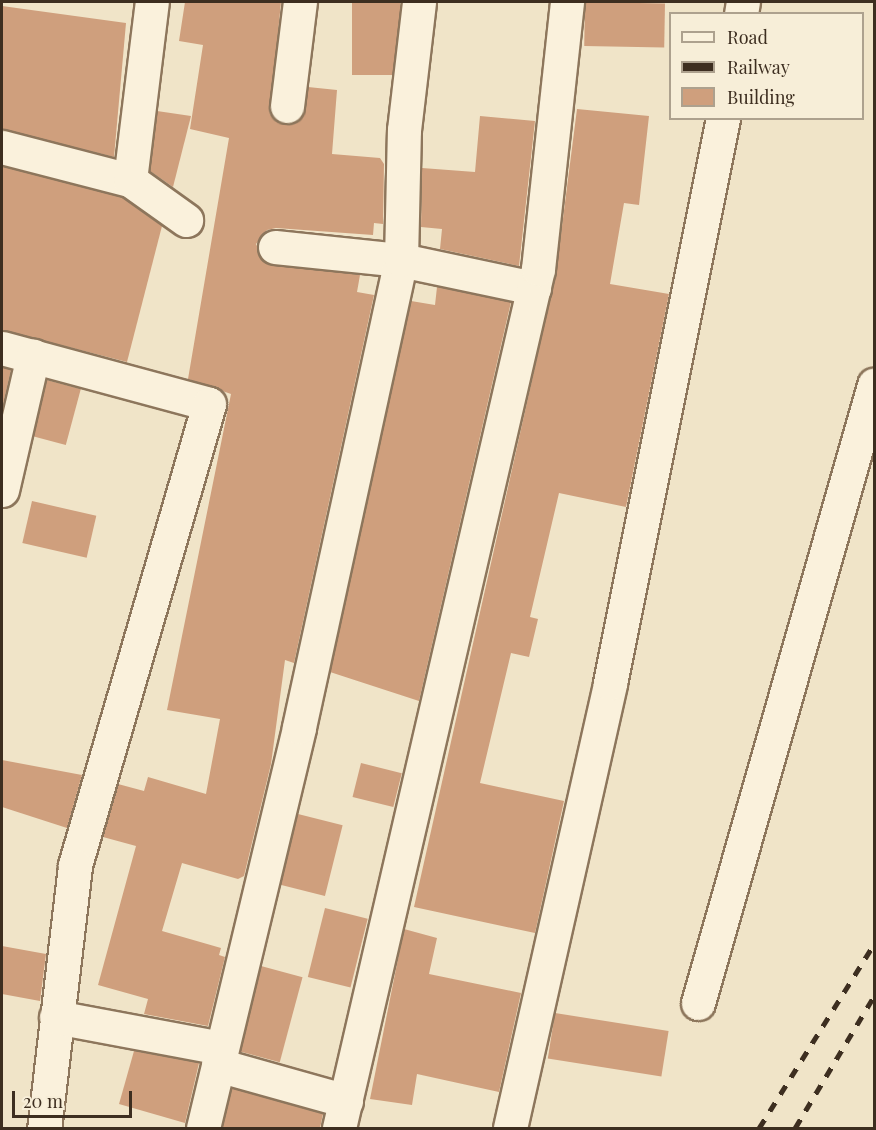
<!DOCTYPE html>
<style>
body{margin:0}
#map{position:relative;width:876px;height:1130px;overflow:hidden;background:#f0e4c8;font-family:"Playfair Display",serif}
div>[style]{position:absolute}
[style*='--x']{left:calc(var(--x)*1px);top:calc(var(--y)*1px);width:calc(var(--w)*1px);rotate:calc(var(--a)*1deg)}
.building>*{inset:0;background:#cf9f7d;transform-origin:0 0}
.roads{filter:drop-shadow(2px 0 #8d765c) drop-shadow(-2px 0 #8d765c) drop-shadow(0 2px #8d765c) drop-shadow(0 -2px #8d765c)}
.minor>*{height:33px;margin:-16.5px;padding:0 16.5px;transform-origin:16.5px;border-radius:16.5px;background:#faf1dc}
.rail>*{height:4.5px;margin-top:-2.25px;transform-origin:0;background:repeating-linear-gradient(90deg,#3d2e20 0 10px,transparent 0 20px)}
span{translate:-50% -50%;white-space:nowrap;text-align:center;line-height:1.15;-webkit-text-stroke:5px #f7eed8;paint-order:stroke}
.frame{position:absolute;inset:0;border:3px solid #3d2e20;pointer-events:none}
.legend{position:absolute;left:669px;top:12px;width:195px;height:108px;box-sizing:border-box;background:#f7eed8;border:2px solid #ada18e;margin:0;padding:8px 10px;list-style:none;font-size:18px;color:#3d2e20}
.legend li{display:flex;align-items:center;gap:12px;height:30px}
.legend b{width:30px;border:2px solid #ada18e}
.scale{position:absolute;left:12px;top:1091px;width:120px;height:27px;box-sizing:border-box;border:3px solid #3d2e20;border-top:0;padding-left:8px;font-size:18px;line-height:21px;white-space:nowrap;color:#3d2e20;-webkit-text-stroke:4px #f7eed8;paint-order:stroke}
</style>
<div id="map">
<div class="building">
<i style="clip-path:polygon(185px 2px,281px 2px,270px 114px,276px 121px,294px 123px,305px 109px,308px 87px,337px 90px,332px 154px,380px 158px,384px 164px,383px 224px,374px 223px,373px 235px,276px 228px,267px 230px,256px 244px,265px 262px,360px 275px,357px 292px,374px 295px,294px 663px,285px 660px,271px 764px,244px 876px,238px 879px,182px 863px,162px 931px,221px 948px,219px 955px,225px 957px,208px 1026px,144px 1014px,148px 999px,98px 985px,136px 846px,103px 837px,118px 784px,144px 791px,148px 777px,206px 794px,220px 719px,167px 710px,231px 394px,188px 379px,229px 138px,190px 129px,203px 45px,179px 41px)"></i>
<i style="left:352px;top:2px;width:48px;height:73px"></i>
<i style="left:585px;top:2px;width:80px;height:44px;rotate:1deg"></i>
<i style="clip-path:polygon(2px 6px,126px 23px,114px 157px,2px 129px)"></i>
<i style="clip-path:polygon(577px 109px,649px 116px,639px 205px,624px 203px,610px 284px,669px 294px,626px 507px,559px 493px,530px 617px,538px 619px,529px 657px,511px 653px,480px 783px,564px 801px,535px 933px,414px 907px,556px 273px)"></i>
<i style="clip-path:polygon(157px 111px,191px 116px,173px 187px,150px 171px)"></i>
<i style="clip-path:polygon(480px 116px,535px 121px,519px 266px,440px 249px,442px 229px,421px 227px,422px 168px,475px 172px)"></i>
<i style="clip-path:polygon(2px 166px,122px 197px,162px 226px,127px 362px,2px 330px)"></i>
<i style="clip-path:polygon(437px 287px,511px 302px,419px 701px,330px 672px,411px 301px,435px 305px)"></i>
<i style="clip-path:polygon(2px 367px,11px 370px,2px 409px)"></i>
<i style="left:47px;top:380px;width:35px;height:58px;rotate:15deg"></i>
<i style="left:32px;top:501px;width:66px;height:43px;rotate:13deg"></i>
<i style="clip-path:polygon(2px 760px,82px 775px,67px 828px,2px 807px)"></i>
<i style="left:361px;top:763px;width:42px;height:35px;rotate:14deg"></i>
<i style="left:298px;top:814px;width:46px;height:73px;rotate:14deg"></i>
<i style="left:325px;top:908px;width:44px;height:71px;rotate:14deg"></i>
<i style="clip-path:polygon(404px 929px,437px 938px,429px 974px,521px 993px,499px 1092px,417px 1074px,412px 1105px,370px 1099px)"></i>
<i style="clip-path:polygon(2px 946px,46px 954px,40px 1001px,2px 994px)"></i>
<i style="left:261px;top:966px;width:43px;height:88px;rotate:15deg"></i>
<i style="left:555px;top:1013px;width:115px;height:46px;rotate:9deg"></i>
<i style="clip-path:polygon(134px 1051px,199px 1063px,185px 1123px,119px 1104px)"></i>
<i style="clip-path:polygon(232px 1088px,323px 1114px,320px 1128px,222px 1128px)"></i>
</div>
<div class="roads">
<div class="minor">
<i style="--x:741;--y:14;--w:12;--a:-81"></i>
<i style="--x:287;--y:106;--w:105;--a:-82.9"></i>
<i style="--x:2;--y:147;--w:132;--a:14.5"></i>
<i style="--x:130;--y:180;--w:179;--a:-83"></i>
<i style="--x:130;--y:180;--w:69;--a:35.5"></i>
<i style="--x:275;--y:247;--w:127;--a:5.9"></i>
<i style="--x:401;--y:260;--w:136;--a:11.9"></i>
<i style="--x:2;--y:348;--w:214;--a:15.1"></i>
<i style="--x:209;--y:404;--w:481;--a:106.2"></i>
<i style="--x:75;--y:866;--w:264;--a:96.7"></i>
<i style="--x:2;--y:490;--w:138;--a:-77"></i>
<i style="--x:698;--y:1003;--w:643;--a:-74.1"></i>
<i style="--x:56;--y:1017;--w:168;--a:10.6"></i>
<i style="--x:218;--y:1065;--w:133;--a:15.7"></i>
<i style="--x:203;--y:1128;--w:412;--a:-76.5"></i>
<i style="--x:299;--y:727;--w:478;--a:-77.7"></i>
<i style="--x:401;--y:260;--w:130;--a:-88.7"></i>
<i style="--x:404;--y:130;--w:129;--a:-83.3"></i>
<i style="--x:339;--y:1128;--w:882;--a:-76.96"></i>
<i style="--x:538;--y:269;--w:269;--a:-83.8"></i>
<i style="--x:510;--y:1128;--w:456;--a:-77.3"></i>
<i style="--x:610;--y:683;--w:576;--a:-78.69"></i>
</div>
</div>
<div class="rail">
<i style="--x:759;--y:1128;--w:217;--a:-58"></i>
<i style="--x:795;--y:1128;--w:154;--a:-59.1"></i>
</div>
<div class="frame"></div>
<ul class="legend">
<li><b style="height:8px;background:#faf1dc"></b>Road</li>
<li><b style="height:8px;background:#3d2e20"></b>Railway</li>
<li><b style="height:16px;background:#cf9f7d"></b>Building</li>
</ul>
<div class="scale">20 m</div>
</div>
